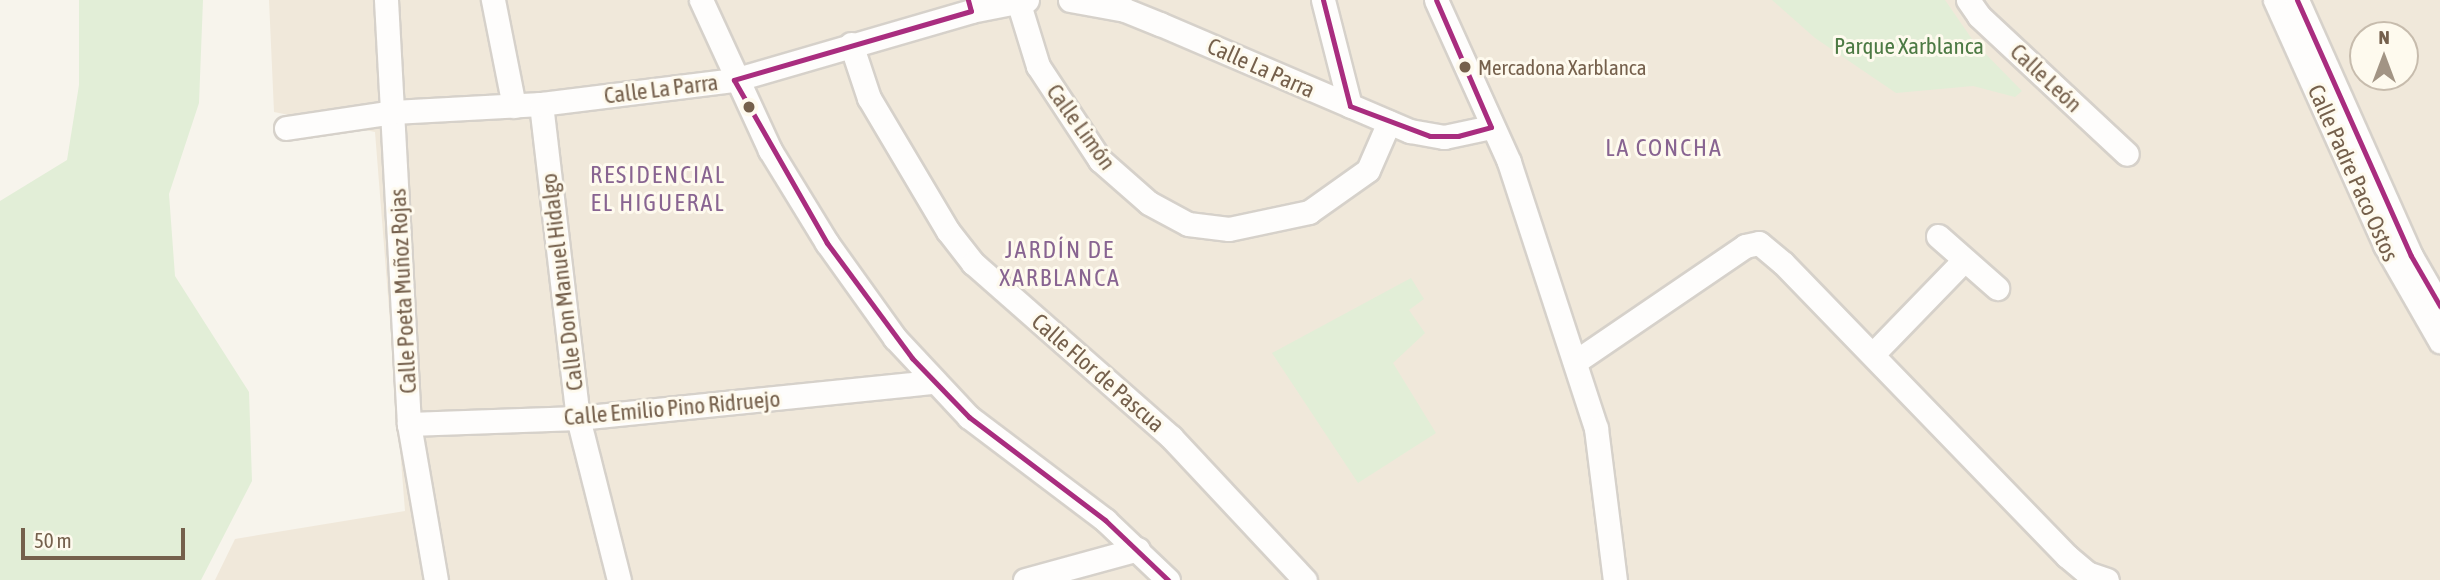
<!DOCTYPE html>
<meta charset="utf-8">
<style>
body{margin:0}
#map{position:relative;width:2440px;height:580px;overflow:hidden;background:#f7f4ec;font-family:"Asap Condensed",sans-serif}
div>[style]{position:absolute}
[style*='--x']{left:calc(var(--x)*1px);top:calc(var(--y)*1px);width:calc(var(--w)*1px);rotate:calc(var(--a)*1deg)}
.residential>*{inset:0;background:#f0e8da}
.green>*{inset:0;background:#e2eed7}
.roads{filter:drop-shadow(2px 0 #d6d1ca) drop-shadow(-2px 0 #d6d1ca) drop-shadow(0 2px #d6d1ca) drop-shadow(0 -2px #d6d1ca)}
.minor>*{height:23px;margin:-11.5px;padding:0 11.5px;transform-origin:11.5px;border-radius:11.5px;background:#fefdfc}
.bus-1>*{height:5px;margin:-2.5px;padding:0 2.5px;transform-origin:2.5px;border-radius:2.5px;background:#a92d7f}
.dots>*{width:19px;height:19px;translate:-50% -50%;box-sizing:border-box;border:4px solid #fefaee;border-radius:50%}
span{translate:-50% -50%;white-space:nowrap;text-align:center;line-height:1.15;-webkit-text-stroke:6px #fefaee;paint-order:stroke}
.bus-label{font-size:21px;color:#75604c}
.left{translate:0 -50%;text-align:left}
.park-label{font-size:23px;color:#4d7a44}
.street-label{font-size:23px;color:#75604c}
.neighbourhood-label{font-size:24px;color:#886491;letter-spacing:2px}
.north{position:absolute;left:2349px;top:21px;width:70px;height:70px;box-sizing:border-box;background:#fefaee;border:2px solid #c7bcad;border-radius:50%;rotate:0deg;font-size:19px;font-weight:700;line-height:28px;text-align:center;color:#75604c}
.north::after{content:'';display:block;margin:auto;width:24px;height:32px;background:#a29484;clip-path:polygon(50% 0,100% 100%,50% 72%,0 100%)}
.scale{position:absolute;left:21px;top:528px;width:164px;height:32px;box-sizing:border-box;border:4px solid #75604c;border-top:0;padding-left:9px;font-size:21px;line-height:24px;white-space:nowrap;color:#75604c;-webkit-text-stroke:5px #fefaee;paint-order:stroke}
</style>
<div id="map">
<div class="residential">
<i style="clip-path:polygon(evenodd,269px 0,2440px 0,2440px 580px,215px 580px,235px 539px,405px 511px,375px 132px,274px 112px,269px 0,2363px 35px,2405px 35px,2405px 77px,2363px 77px,2363px 35px)"></i>
</div>
<div class="green">
<i style="clip-path:polygon(79px 0,203px 0,199px 103px,169px 194px,175px 276px,249px 392px,252px 481px,201px 580px,0 580px,0 201px,67px 160px,79px 85px)"></i>
<i style="clip-path:polygon(1772px 0,1945px 0,1974px 42px,2022px 91px,2015px 97px,1973px 86px,1896px 93px,1815px 38px)"></i>
<i style="clip-path:polygon(1411px 278px,1424px 299px,1409px 310px,1425px 333px,1393px 363px,1436px 433px,1358px 483px,1272px 353px)"></i>
</div>
<div class="roads">
<div class="minor">
<i style="--x:386;--y:0;--w:425;--a:86.9"></i>
<i style="--x:409;--y:424;--w:158;--a:80.2"></i>
<i style="--x:493;--y:0;--w:108;--a:78.8"></i>
<i style="--x:701;--y:0;--w:165;--a:65.3"></i>
<i style="--x:770;--y:150;--w:109;--a:58.5"></i>
<i style="--x:827;--y:243;--w:117;--a:54.4"></i>
<i style="--x:895;--y:338;--w:108;--a:46.9"></i>
<i style="--x:969;--y:417;--w:171;--a:37.1"></i>
<i style="--x:1105;--y:520;--w:87;--a:43.6"></i>
<i style="--x:1070;--y:0;--w:56;--a:10.3"></i>
<i style="--x:1125;--y:10;--w:38;--a:22"></i>
<i style="--x:1160;--y:24;--w:272;--a:23.2"></i>
<i style="--x:1410;--y:131;--w:35;--a:10"></i>
<i style="--x:1444;--y:137;--w:48;--a:-12"></i>
<i style="--x:1323;--y:0;--w:109;--a:75.7"></i>
<i style="--x:1436;--y:0;--w:178;--a:65.7"></i>
<i style="--x:1509;--y:162;--w:280;--a:71.9"></i>
<i style="--x:1596;--y:428;--w:153;--a:82.9"></i>
<i style="--x:1968;--y:0;--w:19;--a:55"></i>
<i style="--x:1979;--y:16;--w:202;--a:43"></i>
<i style="--x:2275;--y:0;--w:269;--a:65.8"></i>
<i style="--x:2385;--y:245;--w:111;--a:60.2"></i>
<i style="--x:2297;--y:0;--w:280;--a:66"></i>
<i style="--x:2411;--y:256;--w:58;--a:59.9"></i>
<i style="--x:1018;--y:1;--w:68;--a:72.9"></i>
<i style="--x:1038;--y:66;--w:113;--a:56.6"></i>
<i style="--x:1100;--y:160;--w:65;--a:41.3"></i>
<i style="--x:1149;--y:203;--w:44;--a:28.3"></i>
<i style="--x:1188;--y:224;--w:41;--a:7"></i>
<i style="--x:1229;--y:229;--w:82;--a:-12"></i>
<i style="--x:1309;--y:212;--w:72;--a:-35.4"></i>
<i style="--x:1368;--y:170;--w:52;--a:-66.4"></i>
<i style="--x:851;--y:44;--w:57;--a:71.6"></i>
<i style="--x:869;--y:98;--w:155;--a:59.3"></i>
<i style="--x:948;--y:231;--w:41;--a:52"></i>
<i style="--x:973;--y:263;--w:264;--a:41.3"></i>
<i style="--x:1171;--y:437;--w:196;--a:46.9"></i>
<i style="--x:541;--y:104;--w:316;--a:83.3"></i>
<i style="--x:578;--y:418;--w:167;--a:75.8"></i>
<i style="--x:286;--y:128;--w:108;--a:-8.5"></i>
<i style="--x:393;--y:112;--w:148;--a:-3.1"></i>
<i style="--x:541;--y:104;--w:194;--a:-7.1"></i>
<i style="--x:734;--y:80;--w:247;--a:-16.2"></i>
<i style="--x:971;--y:11;--w:57;--a:-11.1"></i>
<i style="--x:1938;--y:236;--w:79;--a:41.4"></i>
<i style="--x:1873;--y:354;--w:131;--a:-45.9"></i>
<i style="--x:1575;--y:362;--w:206;--a:-34.3"></i>
<i style="--x:1745;--y:246;--w:14;--a:-12"></i>
<i style="--x:1759;--y:243;--w:31;--a:40"></i>
<i style="--x:1783;--y:263;--w:408;--a:45.9"></i>
<i style="--x:2067;--y:556;--w:26;--a:40"></i>
<i style="--x:2087;--y:573;--w:21;--a:19"></i>
<i style="--x:409;--y:424;--w:169;--a:-2"></i>
<i style="--x:578;--y:418;--w:357;--a:-5.8"></i>
<i style="--x:1025;--y:580;--w:117;--a:-15.3"></i>
</div>
</div>
<div class="bus-1">
<i style="--x:968;--y:0;--w:11;--a:75"></i>
<i style="--x:971;--y:11;--w:247;--a:163.8"></i>
<i style="--x:734;--y:80;--w:188;--a:60.3"></i>
<i style="--x:827;--y:243;--w:143;--a:53.5"></i>
<i style="--x:912;--y:358;--w:82;--a:46"></i>
<i style="--x:969;--y:417;--w:171;--a:37.1"></i>
<i style="--x:1105;--y:520;--w:87;--a:43.6"></i>
<i style="--x:1323;--y:0;--w:109;--a:75.7"></i>
<i style="--x:1350;--y:106;--w:85;--a:20.6"></i>
<i style="--x:1430;--y:136;--w:28;--a:0"></i>
<i style="--x:1458;--y:136;--w:34;--a:-15"></i>
<i style="--x:1491;--y:127;--w:138;--a:-113.4"></i>
<i style="--x:2297;--y:0;--w:280;--a:66"></i>
<i style="--x:2411;--y:256;--w:58;--a:59.9"></i>
</div>
<div class="dots">
<i style="left:1465px;top:67px;background:#75604c"></i>
<i style="left:749px;top:107px;background:#75604c"></i>
</div>
<div class="bus-label">
<span class="left" style="left:1478px;top:67px">Mercadona Xarblanca</span>
</div>
<div class="park-label">
<span style="left:1909px;top:46px">Parque Xarblanca</span>
</div>
<div class="street-label">
<span style="left:1261px;top:68px;rotate:24deg">Calle La Parra</span>
<span style="left:2046px;top:78px;rotate:43deg">Calle León</span>
<span style="left:661px;top:89px;rotate:-7deg">Calle La Parra</span>
<span style="left:1081px;top:127px;rotate:54deg">Calle Limón</span>
<span style="left:2353px;top:173px;rotate:66deg">Calle Padre Paco Ostos</span>
<span style="left:562px;top:282px;rotate:-97deg">Calle Don Manuel Hidalgo</span>
<span style="left:403px;top:291px;rotate:-93deg">Calle Poeta Muñoz Rojas</span>
<span style="left:1098px;top:373px;rotate:41deg">Calle Flor de Pascua</span>
<span style="left:672px;top:408px;rotate:-5deg">Calle Emilio Pino Ridruejo</span>
</div>
<div class="neighbourhood-label">
<span style="left:1664px;top:148px">LA CONCHA</span>
<span style="left:658px;top:189px">RESIDENCIAL<br>EL HIGUERAL</span>
<span style="left:1060px;top:264px">JARDÍN DE<br>XARBLANCA</span>
</div>
<div class="north">N</div>
<div class="scale">50 m</div>
</div>
